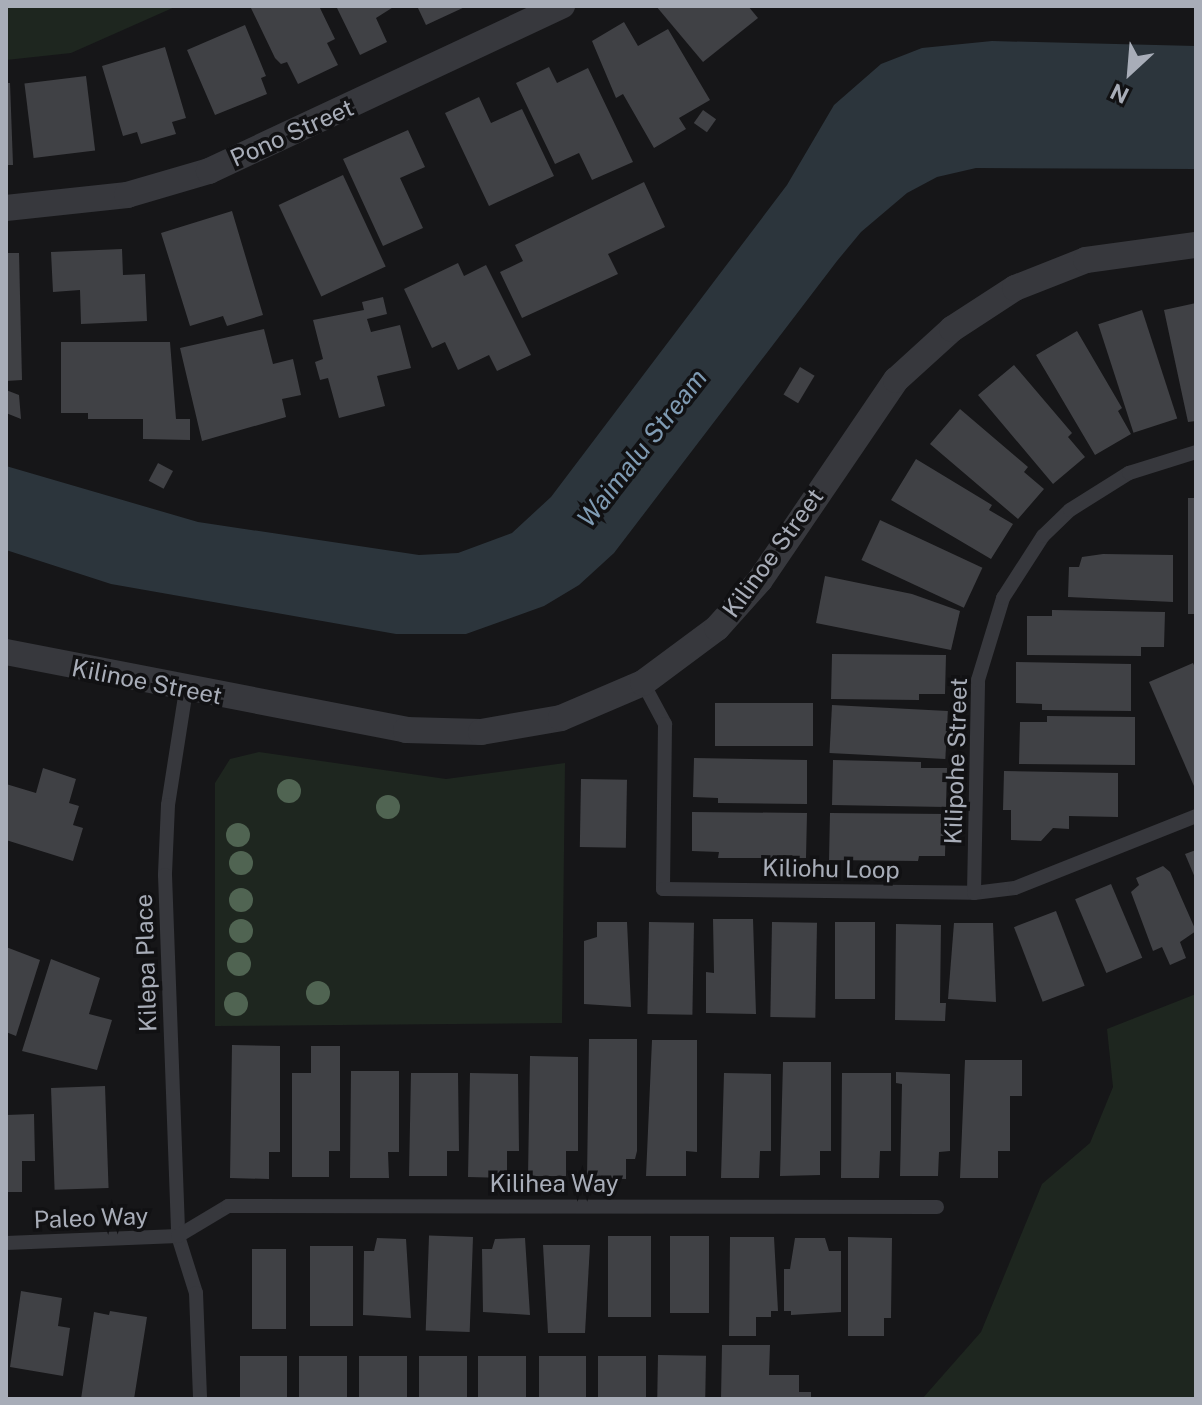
<!DOCTYPE html>
<style>
body{margin:0}
#map{position:relative;width:1202px;height:1405px;overflow:hidden;background:#161618;font-family:"Public Sans",sans-serif}
div>[style]{position:absolute}
[style*='--x']{left:calc(var(--x)*1px);top:calc(var(--y)*1px);width:calc(var(--w)*1px);rotate:calc(var(--a)*1deg)}
.green>*{inset:0;background:#1e261f}
.water>*{inset:0;background:#2c353c}
.building>*{inset:0;background:#404145;transform-origin:0 0}
.lane>*{height:14px;margin:-7px;padding:0 7px;transform-origin:7px;border-radius:7px;background:#37383d}
.street>*{height:26px;margin:-13px;padding:0 13px;transform-origin:13px;border-radius:13px;background:#37383d}
.trees>*{width:24px;height:24px;margin:-12px;border-radius:50%;background:#506452}
span{translate:-50% -50%;white-space:nowrap;text-align:center;line-height:1.15;-webkit-text-stroke:7px #111113;paint-order:stroke}
.street-label{font-size:24px;color:#a8adb8}
.water-label{font-size:26px;color:#7f9bb3;font-style:italic}
.frame{position:absolute;inset:0;border:8px solid #a8adb8;pointer-events:none}
.north{position:absolute;left:1090px;top:32px;width:80px;height:80px;-webkit-text-stroke:6px #111113;paint-order:stroke;rotate:206deg;font-size:22px;font-weight:700;line-height:32px;text-align:center;color:#a8adb8}
.north::after{content:'';display:block;margin:auto;width:28px;height:36px;background:#a8adb8;clip-path:polygon(50% 0,100% 100%,50% 72%,0 100%)}
</style>
<div id="map">
<div class="green">
<i style="clip-path:polygon(6px 6px,177px 6px,71px 53px,6px 60px)"></i>
<i style="clip-path:polygon(259px 752px,446px 779px,565px 763px,562px 1023px,215px 1026px,215px 783px,230px 759px)"></i>
<i style="clip-path:polygon(1196px 994px,1196px 1399px,922px 1399px,981px 1332px,1042px 1184px,1090px 1143px,1113px 1087px,1107px 1029px)"></i>
</div>
<div class="water">
<i style="clip-path:polygon(992px 41px,1196px 46px,1196px 169px,976px 168px,937px 177px,907px 193px,861px 232px,837px 261px,614px 553px,579px 585px,544px 606px,466px 634px,396px 634px,111px 584px,6px 550px,6px 466px,198px 522px,419px 555px,458px 553px,512px 533px,551px 497px,787px 185px,834px 105px,881px 64px,922px 48px)"></i>
</div>
<div class="building">
<i style="clip-path:polygon(250px 6px,319px 6px,335px 39px,327px 43px,338px 65px,298px 84px,287px 62px,281px 64px,275px 58px)"></i>
<i style="clip-path:polygon(336px 6px,395px 6px,376px 18px,387px 42px,360px 55px)"></i>
<i style="clip-path:polygon(417px 6px,467px 6px,426px 25px)"></i>
<i style="clip-path:polygon(656px 6px,748px 6px,758px 18px,703px 62px)"></i>
<i style="clip-path:polygon(624px 22px,638px 46px,668px 29px,710px 100px,679px 118px,686px 129px,654px 148px,623px 94px,616px 98px,592px 41px)"></i>
<i style="clip-path:polygon(245px 25px,266px 76px,261px 78px,267px 94px,215px 115px,187px 50px)"></i>
<i style="clip-path:polygon(165px 47px,186px 118px,172px 122px,176px 134px,141px 144px,137px 132px,123px 136px,102px 66px)"></i>
<i style="clip-path:polygon(549px 67px,557px 83px,588px 68px,633px 162px,592px 180px,579px 153px,555px 164px,516px 83px)"></i>
<i style="left:86px;top:76px;width:75px;height:62px;rotate:83deg"></i>
<i style="clip-path:polygon(6px 83px,10px 83px,13px 165px,6px 165px)"></i>
<i style="clip-path:polygon(479px 97px,491px 123px,522px 109px,554px 176px,489px 206px,445px 113px)"></i>
<i style="left:703px;top:110px;width:16px;height:16px;rotate:35deg"></i>
<i style="clip-path:polygon(408px 130px,425px 167px,400px 178px,423px 228px,383px 246px,343px 159px)"></i>
<i style="left:343px;top:175px;width:101px;height:71px;rotate:65deg"></i>
<i style="clip-path:polygon(644px 182px,665px 227px,608px 254px,618px 274px,522px 318px,500px 272px,523px 261px,515px 245px)"></i>
<i style="clip-path:polygon(232px 211px,263px 315px,227px 326px,223px 316px,190px 326px,161px 233px)"></i>
<i style="clip-path:polygon(122px 249px,123px 275px,145px 274px,147px 321px,81px 324px,80px 290px,53px 292px,51px 252px)"></i>
<i style="clip-path:polygon(6px 253px,19px 253px,22px 380px,6px 381px)"></i>
<i style="clip-path:polygon(458px 263px,464px 276px,486px 265px,531px 355px,497px 371px,489px 355px,458px 370px,445px 342px,432px 348px,404px 289px)"></i>
<i style="clip-path:polygon(383px 297px,387px 314px,367px 319px,371px 332px,400px 325px,411px 368px,377px 376px,385px 406px,339px 418px,328px 378px,320px 380px,315px 362px,323px 359px,313px 320px,364px 310px,362px 302px)"></i>
<i style="clip-path:polygon(1196px 303px,1196px 421px,1188px 422px,1164px 310px)"></i>
<i style="left:1142px;top:310px;width:114px;height:46px;rotate:72deg"></i>
<i style="clip-path:polygon(264px 329px,273px 364px,293px 359px,301px 395px,282px 399px,286px 417px,202px 441px,180px 348px)"></i>
<i style="clip-path:polygon(1077px 331px,1122px 408px,1118px 411px,1131px 434px,1095px 455px,1036px 355px)"></i>
<i style="clip-path:polygon(61px 342px,170px 342px,176px 419px,190px 419px,190px 440px,143px 439px,143px 419px,88px 419px,88px 413px,61px 413px)"></i>
<i style="clip-path:polygon(1014px 365px,1072px 433px,1068px 437px,1085px 457px,1053px 484px,978px 395px)"></i>
<i style="left:800px;top:367px;width:17px;height:32px;rotate:31deg"></i>
<i style="clip-path:polygon(6px 390px,19px 395px,21px 419px,6px 413px)"></i>
<i style="clip-path:polygon(960px 409px,1028px 467px,1024px 472px,1044px 489px,1018px 519px,930px 444px)"></i>
<i style="clip-path:polygon(916px 459px,992px 505px,989px 510px,1013px 524px,991px 559px,891px 500px)"></i>
<i style="left:158px;top:463px;width:17px;height:20px;rotate:28deg"></i>
<i style="left:1188px;top:498px;width:8px;height:116px"></i>
<i style="left:880px;top:520px;width:113px;height:44px;rotate:25deg"></i>
<i style="clip-path:polygon(1103px 554px,1173px 555px,1173px 602px,1068px 597px,1069px 567px,1079px 567px,1082px 557px)"></i>
<i style="clip-path:polygon(825px 576px,912px 594px,960px 611px,951px 650px,816px 623px)"></i>
<i style="clip-path:polygon(1052px 610px,1165px 612px,1164px 647px,1141px 647px,1141px 656px,1027px 655px,1027px 616px,1052px 616px)"></i>
<i style="clip-path:polygon(832px 654px,946px 655px,945px 694px,919px 694px,919px 700px,831px 699px)"></i>
<i style="clip-path:polygon(1016px 662px,1131px 664px,1131px 711px,1042px 710px,1042px 704px,1016px 703px)"></i>
<i style="clip-path:polygon(1193px 663px,1196px 670px,1194px 786px,1149px 682px)"></i>
<i style="left:715px;top:703px;width:98px;height:43px"></i>
<i style="left:832px;top:705px;width:116px;height:48px;rotate:3deg"></i>
<i style="clip-path:polygon(1047px 716px,1135px 717px,1135px 765px,1019px 764px,1020px 722px,1047px 722px)"></i>
<i style="clip-path:polygon(694px 758px,807px 760px,807px 804px,718px 803px,718px 798px,693px 797px)"></i>
<i style="clip-path:polygon(833px 760px,921px 762px,921px 768px,947px 768px,946px 807px,832px 805px)"></i>
<i style="clip-path:polygon(43px 768px,76px 779px,69px 803px,79px 806px,73px 825px,83px 828px,73px 861px,6px 840px,6px 784px,36px 793px)"></i>
<i style="clip-path:polygon(1004px 771px,1118px 773px,1118px 817px,1069px 816px,1069px 829px,1053px 828px,1041px 841px,1011px 840px,1011px 810px,1003px 810px)"></i>
<i style="left:581px;top:779px;width:46px;height:68px;rotate:1deg"></i>
<i style="clip-path:polygon(692px 812px,807px 813px,806px 858px,718px 858px,719px 852px,692px 851px)"></i>
<i style="clip-path:polygon(830px 813px,946px 814px,945px 856px,919px 856px,918px 861px,829px 860px)"></i>
<i style="clip-path:polygon(1196px 850px,1196px 880px,1185px 854px)"></i>
<i style="clip-path:polygon(1163px 866px,1170px 872px,1196px 931px,1180px 942px,1186px 958px,1170px 965px,1162px 947px,1153px 951px,1131px 892px,1139px 885px,1136px 878px)"></i>
<i style="left:1111px;top:884px;width:80px;height:39px;rotate:67deg"></i>
<i style="left:1056px;top:911px;width:80px;height:45px;rotate:69deg"></i>
<i style="clip-path:polygon(713px 919px,753px 919px,756px 1014px,706px 1013px,706px 972px,714px 973px)"></i>
<i style="clip-path:polygon(597px 922px,627px 922px,631px 1007px,584px 1004px,584px 941px,597px 937px)"></i>
<i style="left:649px;top:922px;width:45px;height:92px;rotate:1deg"></i>
<i style="left:772px;top:922px;width:45px;height:95px;rotate:1deg"></i>
<i style="left:835px;top:922px;width:40px;height:77px"></i>
<i style="clip-path:polygon(954px 923px,993px 923px,996px 1002px,948px 999px)"></i>
<i style="clip-path:polygon(896px 924px,941px 925px,940px 1003px,946px 1003px,945px 1021px,895px 1020px)"></i>
<i style="clip-path:polygon(6px 947px,40px 960px,16px 1036px,6px 1032px)"></i>
<i style="clip-path:polygon(51px 959px,100px 978px,89px 1014px,112px 1020px,97px 1070px,22px 1051px)"></i>
<i style="clip-path:polygon(589px 1039px,637px 1039px,637px 1151px,635px 1159px,626px 1159px,626px 1179px,587px 1178px)"></i>
<i style="clip-path:polygon(652px 1040px,697px 1040px,697px 1152px,686px 1151px,686px 1176px,646px 1176px)"></i>
<i style="clip-path:polygon(232px 1045px,280px 1046px,280px 1152px,269px 1152px,269px 1179px,230px 1178px)"></i>
<i style="clip-path:polygon(311px 1046px,340px 1046px,340px 1151px,329px 1151px,329px 1177px,292px 1177px,292px 1073px,311px 1073px)"></i>
<i style="clip-path:polygon(530px 1056px,578px 1057px,578px 1151px,566px 1151px,566px 1176px,528px 1176px)"></i>
<i style="clip-path:polygon(965px 1060px,1022px 1060px,1022px 1096px,1010px 1096px,1010px 1151px,998px 1151px,998px 1178px,960px 1178px)"></i>
<i style="clip-path:polygon(783px 1062px,831px 1062px,831px 1151px,820px 1151px,820px 1175px,780px 1176px)"></i>
<i style="clip-path:polygon(351px 1071px,399px 1071px,399px 1152px,388px 1152px,389px 1178px,350px 1178px)"></i>
<i style="clip-path:polygon(896px 1072px,950px 1074px,950px 1151px,939px 1152px,938px 1176px,900px 1176px,902px 1084px,896px 1083px)"></i>
<i style="clip-path:polygon(411px 1073px,458px 1073px,459px 1151px,447px 1151px,447px 1176px,409px 1176px)"></i>
<i style="clip-path:polygon(470px 1073px,518px 1074px,519px 1151px,507px 1151px,507px 1178px,468px 1177px)"></i>
<i style="clip-path:polygon(724px 1073px,771px 1074px,771px 1151px,760px 1151px,759px 1178px,721px 1178px)"></i>
<i style="clip-path:polygon(842px 1073px,891px 1073px,891px 1151px,880px 1151px,879px 1178px,841px 1178px)"></i>
<i style="left:105px;top:1086px;width:102px;height:54px;rotate:88deg"></i>
<i style="clip-path:polygon(34px 1114px,35px 1161px,22px 1161px,22px 1192px,6px 1192px,6px 1115px)"></i>
<i style="left:608px;top:1236px;width:43px;height:81px"></i>
<i style="left:670px;top:1236px;width:39px;height:77px"></i>
<i style="left:473px;top:1237px;width:95px;height:44px;rotate:92deg"></i>
<i style="clip-path:polygon(730px 1237px,774px 1237px,778px 1311px,771px 1311px,771px 1317px,756px 1317px,756px 1336px,729px 1336px)"></i>
<i style="clip-path:polygon(848px 1237px,892px 1238px,891px 1318px,884px 1318px,884px 1336px,848px 1336px)"></i>
<i style="clip-path:polygon(377px 1238px,406px 1239px,411px 1318px,363px 1315px,364px 1251px,374px 1251px)"></i>
<i style="clip-path:polygon(525px 1238px,530px 1315px,483px 1312px,482px 1249px,492px 1249px,495px 1239px)"></i>
<i style="clip-path:polygon(795px 1238px,825px 1238px,829px 1251px,841px 1251px,841px 1312px,791px 1315px,791px 1311px,784px 1311px,784px 1269px,790px 1269px)"></i>
<i style="clip-path:polygon(543px 1245px,590px 1245px,585px 1333px,548px 1333px)"></i>
<i style="left:310px;top:1246px;width:43px;height:80px"></i>
<i style="left:252px;top:1249px;width:34px;height:80px"></i>
<i style="clip-path:polygon(21px 1291px,62px 1298px,58px 1326px,70px 1328px,63px 1376px,10px 1367px)"></i>
<i style="clip-path:polygon(110px 1311px,147px 1317px,134px 1399px,81px 1399px,94px 1312px,109px 1315px)"></i>
<i style="clip-path:polygon(722px 1345px,770px 1345px,769px 1375px,799px 1375px,799px 1392px,811px 1392px,811px 1399px,721px 1399px)"></i>
<i style="left:658px;top:1355px;width:48px;height:44px;rotate:1deg"></i>
<i style="left:240px;top:1356px;width:47px;height:43px"></i>
<i style="left:299px;top:1356px;width:48px;height:43px"></i>
<i style="left:359px;top:1356px;width:48px;height:43px"></i>
<i style="left:419px;top:1356px;width:48px;height:43px"></i>
<i style="left:478px;top:1356px;width:48px;height:43px"></i>
<i style="left:539px;top:1356px;width:47px;height:43px"></i>
<i style="left:598px;top:1356px;width:48px;height:43px"></i>
</div>
<div class="lane">
<i style="--x:643;--y:683;--w:47;--a:61.8"></i>
<i style="--x:665;--y:724;--w:165;--a:90.7"></i>
<i style="--x:663;--y:889;--w:311;--a:0.7"></i>
<i style="--x:974;--y:893;--w:41;--a:-7"></i>
<i style="--x:1015;--y:888;--w:195;--a:-21.7"></i>
<i style="--x:186;--y:690;--w:116;--a:98.9"></i>
<i style="--x:168;--y:805;--w:70;--a:92.5"></i>
<i style="--x:165;--y:875;--w:361;--a:87.9"></i>
<i style="--x:178;--y:1236;--w:60;--a:72.5"></i>
<i style="--x:196;--y:1293;--w:106;--a:87.8"></i>
<i style="--x:974;--y:893;--w:213;--a:-88.9"></i>
<i style="--x:978;--y:680;--w:86;--a:-73"></i>
<i style="--x:1003;--y:598;--w:74;--a:-57.2"></i>
<i style="--x:1043;--y:536;--w:37;--a:-44"></i>
<i style="--x:1070;--y:510;--w:70;--a:-32.1"></i>
<i style="--x:1129;--y:473;--w:70;--a:-17.4"></i>
<i style="--x:6;--y:1243;--w:172;--a:-2.3"></i>
<i style="--x:178;--y:1236;--w:58;--a:-31"></i>
<i style="--x:228;--y:1206;--w:709;--a:0.08"></i>
</div>
<div class="street">
<i style="--x:6;--y:208;--w:122;--a:-6.1"></i>
<i style="--x:127;--y:195;--w:85;--a:-16.3"></i>
<i style="--x:209;--y:171;--w:390;--a:-25.1"></i>
<i style="--x:6;--y:652;--w:408;--a:11"></i>
<i style="--x:406;--y:730;--w:75;--a:1.5"></i>
<i style="--x:481;--y:732;--w:81;--a:-9.9"></i>
<i style="--x:561;--y:718;--w:89;--a:-23.1"></i>
<i style="--x:643;--y:683;--w:92;--a:-36.6"></i>
<i style="--x:717;--y:628;--w:64;--a:-48.1"></i>
<i style="--x:760;--y:580;--w:242;--a:-55.8"></i>
<i style="--x:896;--y:380;--w:76;--a:-42.3"></i>
<i style="--x:952;--y:329;--w:75;--a:-33.1"></i>
<i style="--x:1015;--y:288;--w:76;--a:-21.5"></i>
<i style="--x:1086;--y:260;--w:111;--a:-7.8"></i>
</div>
<div class="trees">
<i style="left:289px;top:791px"></i>
<i style="left:388px;top:807px"></i>
<i style="left:238px;top:835px"></i>
<i style="left:241px;top:863px"></i>
<i style="left:241px;top:900px"></i>
<i style="left:241px;top:931px"></i>
<i style="left:239px;top:964px"></i>
<i style="left:318px;top:993px"></i>
<i style="left:236px;top:1004px"></i>
</div>
<div class="street-label">
<span style="left:292px;top:133px;rotate:-24deg">Pono Street</span>
<span style="left:773px;top:553px;rotate:-54deg">Kilinoe Street</span>
<span style="left:147px;top:682px;rotate:11deg">Kilinoe Street</span>
<span style="left:956px;top:761px;rotate:-88deg">Kilipohe Street</span>
<span style="left:831px;top:869px;rotate:1deg">Kiliohu Loop</span>
<span style="left:146px;top:963px;rotate:-92deg">Kilepa Place</span>
<span style="left:554px;top:1184px">Kilihea Way</span>
<span style="left:91px;top:1218px;rotate:-2deg">Paleo Way</span>
</div>
<div class="water-label">
<span style="left:642px;top:448px;rotate:-52deg">Waimalu Stream</span>
</div>
<div class="frame"></div>
<div class="north">N</div>
</div>
